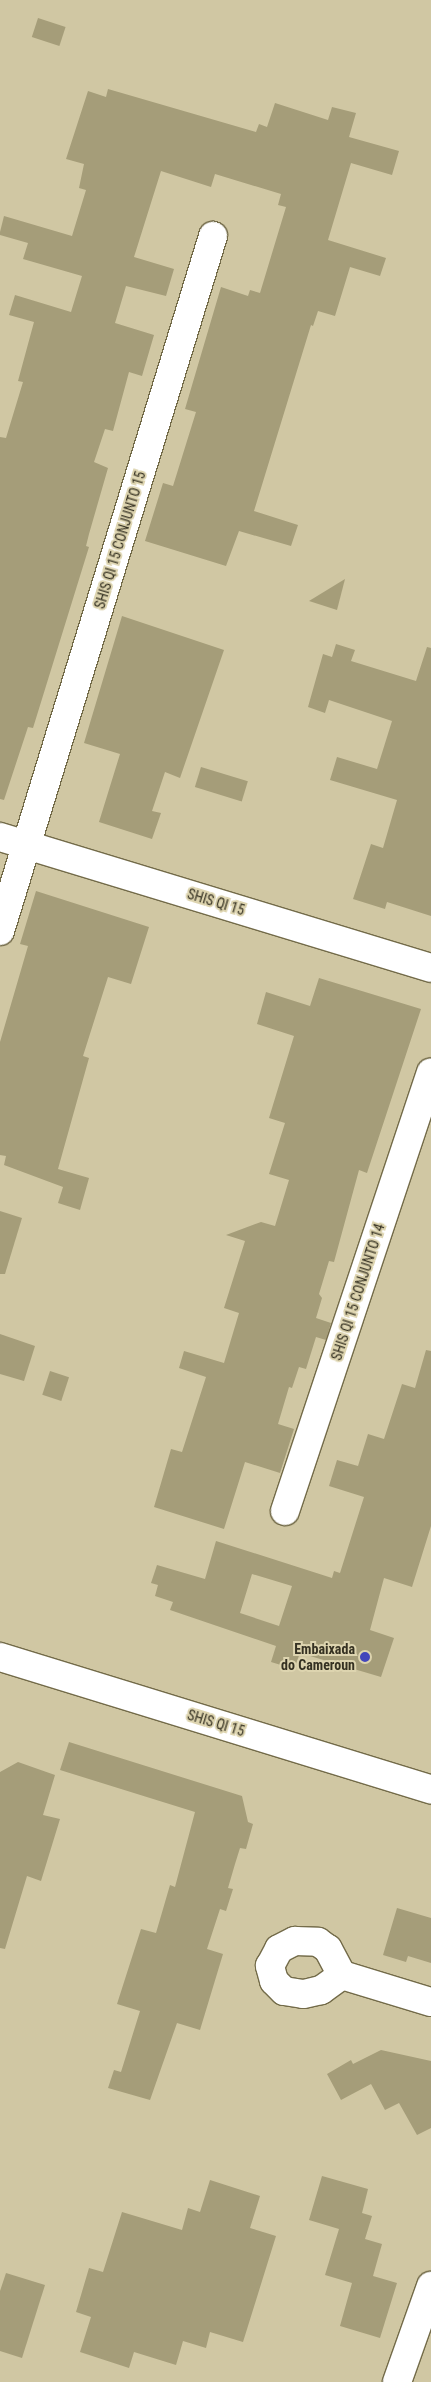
<!DOCTYPE html>
<style>
body{margin:0}
#map{position:relative;width:431px;height:2382px;overflow:hidden;background:#d0c7a3;font-family:"Roboto Condensed",sans-serif}
div>[style]{position:absolute}
[style*='--x']{left:calc(var(--x)*1px);top:calc(var(--y)*1px);width:calc(var(--w)*1px);rotate:calc(var(--a)*1deg)}
.building>*{inset:0;background:#a59d79;transform-origin:0 0}
.roads{filter:drop-shadow(1px 0 #736b49) drop-shadow(-1px 0 #736b49) drop-shadow(0 1px #736b49) drop-shadow(0 -1px #736b49)}
.minor>*{height:28px;margin:-14px;padding:0 14px;transform-origin:14px;border-radius:14px;background:#fff}
.dots>*{width:14px;height:14px;translate:-50% -50%;box-sizing:border-box;border:2px solid #ddd4af;border-radius:50%}
span{translate:-50% -50%;white-space:nowrap;text-align:center;line-height:1.15;-webkit-text-stroke:4px #ddd4af;paint-order:stroke}
.street-label{font-size:14px;color:#353122}
.poi-label{font-size:14px;color:#353122;font-weight:700}
.right{translate:-100% -50%;text-align:right}
</style>
<div id="map">
<div class="building">
<i style="left:38px;top:18px;width:29px;height:20px;rotate:18deg"></i>
<i style="clip-path:polygon(108px 89px,256px 132px,259px 124px,267px 127px,275px 103px,328px 120px,332px 107px,356px 113px,349px 137px,399px 151px,392px 175px,351px 163px,328px 240px,386px 258px,380px 276px,350px 267px,335px 316px,318px 311px,313px 326px,311px 325px,254px 511px,298px 525px,291px 546px,239px 531px,226px 566px,145px 541px,163px 483px,173px 486px,196px 412px,185px 409px,221px 287px,248px 296px,250px 290px,260px 293px,286px 207px,278px 205px,281px 194px,215px 174px,211px 187px,161px 171px,134px 257px,174px 269px,166px 296px,126px 286px,115px 323px,154px 335px,142px 376px,129px 372px,113px 431px,105px 429px,94px 462px,108px 468px,89px 534px,86px 546px,89px 547px,33px 728px,28px 727px,4px 800px,0 799px,0 437px,6px 438px,23px 382px,18px 381px,34px 322px,9px 315px,15px 295px,71px 312px,82px 276px,23px 259px,28px 243px,0 235px,0 232px,4px 216px,72px 236px,86px 190px,79px 188px,84px 164px,66px 159px,88px 91px,106px 97px)"></i>
<i style="clip-path:polygon(345px 579px,337px 610px,309px 601px)"></i>
<i style="clip-path:polygon(122px 616px,224px 650px,180px 778px,165px 772px,152px 811px,161px 813px,152px 839px,99px 822px,120px 754px,84px 743px)"></i>
<i style="clip-path:polygon(336px 644px,355px 650px,351px 661px,416px 681px,427px 647px,431px 648px,431px 916px,387px 902px,385px 909px,353px 899px,371px 844px,383px 848px,397px 800px,330px 780px,337px 757px,377px 769px,392px 721px,329px 700px,325px 713px,308px 707px,323px 654px,332px 657px)"></i>
<i style="left:201px;top:767px;width:49px;height:21px;rotate:17deg"></i>
<i style="clip-path:polygon(36px 891px,149px 927px,131px 984px,108px 977px,83px 1056px,89px 1058px,58px 1169px,89px 1178px,80px 1210px,58px 1203px,63px 1187px,4px 1165px,6px 1156px,0 1155px,0 1042px,28px 946px,20px 944px)"></i>
<i style="clip-path:polygon(319px 978px,421px 1009px,367px 1173px,359px 1170px,334px 1262px,329px 1261px,319px 1294px,322px 1298px,316px 1318px,331px 1323px,326px 1340px,316px 1337px,306px 1369px,299px 1367px,292px 1388px,289px 1387px,278px 1424px,294px 1429px,280px 1473px,245px 1462px,224px 1529px,154px 1507px,171px 1449px,182px 1452px,206px 1377px,179px 1368px,184px 1351px,224px 1363px,239px 1313px,224px 1308px,245px 1241px,226px 1235px,261px 1222px,275px 1226px,289px 1180px,269px 1174px,285px 1123px,269px 1118px,294px 1036px,257px 1024px,266px 992px,310px 1006px)"></i>
<i style="clip-path:polygon(0 1211px,22px 1218px,5px 1274px,0 1274px)"></i>
<i style="clip-path:polygon(0 1334px,35px 1346px,24px 1381px,0 1374px)"></i>
<i style="clip-path:polygon(evenodd,426px 1350px,431px 1351px,431px 1526px,412px 1587px,384px 1578px,370px 1630px,394px 1638px,381px 1677px,300px 1653px,294px 1669px,271px 1662px,276px 1646px,170px 1610px,173px 1602px,155px 1596px,158px 1585px,151px 1583px,157px 1565px,205px 1579px,216px 1541px,332px 1578px,334px 1571px,340px 1573px,364px 1497px,329px 1486px,337px 1460px,358px 1466px,368px 1434px,384px 1439px,402px 1384px,415px 1388px,426px 1350px,252px 1574px,292px 1586px,279px 1626px,240px 1613px,252px 1574px)"></i>
<i style="left:50px;top:1371px;width:20px;height:25px;rotate:18deg"></i>
<i style="clip-path:polygon(69px 1742px,242px 1796px,248px 1822px,253px 1824px,246px 1849px,240px 1848px,235px 1864px,228px 1888px,233px 1889px,226px 1911px,220px 1909px,207px 1949px,223px 1954px,200px 2030px,177px 2023px,150px 2100px,108px 2088px,114px 2070px,121px 2072px,140px 2011px,117px 2004px,141px 1929px,156px 1933px,170px 1885px,175px 1887px,195px 1812px,60px 1770px)"></i>
<i style="clip-path:polygon(18px 1762px,55px 1775px,43px 1815px,60px 1819px,41px 1881px,27px 1876px,5px 1949px,0 1948px,0 1772px)"></i>
<i style="clip-path:polygon(397px 1908px,431px 1918px,431px 1963px,408px 1956px,406px 1962px,383px 1955px)"></i>
<i style="clip-path:polygon(381px 2050px,431px 2061px,431px 2128px,417px 2135px,399px 2103px,385px 2110px,371px 2084px,341px 2100px,327px 2074px,351px 2060px,353px 2064px)"></i>
<i style="clip-path:polygon(322px 2176px,368px 2189px,362px 2213px,372px 2216px,365px 2239px,382px 2244px,373px 2276px,397px 2283px,380px 2338px,340px 2326px,352px 2283px,325px 2275px,339px 2229px,309px 2220px)"></i>
<i style="clip-path:polygon(210px 2180px,260px 2196px,250px 2228px,276px 2236px,243px 2342px,210px 2332px,206px 2348px,183px 2341px,176px 2365px,134px 2352px,129px 2368px,80px 2352px,91px 2317px,76px 2312px,89px 2268px,103px 2272px,122px 2212px,182px 2230px,188px 2208px,200px 2212px)"></i>
<i style="clip-path:polygon(6px 2273px,45px 2285px,22px 2358px,0 2351px,0 2291px)"></i>
</div>
<div class="roads">
<div class="minor">
<i style="--x:0;--y:837;--w:450;--a:16.9"></i>
<i style="--x:0;--y:931;--w:727;--a:-72.96"></i>
<i style="--x:285;--y:1511;--w:462;--a:-71.6"></i>
<i style="--x:0;--y:1657;--w:451;--a:17.1"></i>
<i style="--x:342;--y:1975;--w:26;--a:144"></i>
<i style="--x:321;--y:1990;--w:18;--a:167"></i>
<i style="--x:303;--y:1994;--w:19;--a:-171"></i>
<i style="--x:284;--y:1991;--w:14;--a:-135"></i>
<i style="--x:274;--y:1981;--w:16;--a:-105"></i>
<i style="--x:270;--y:1966;--w:19;--a:-62"></i>
<i style="--x:279;--y:1949;--w:18;--a:-27"></i>
<i style="--x:295;--y:1941;--w:23;--a:2"></i>
<i style="--x:318;--y:1942;--w:12;--a:35"></i>
<i style="--x:328;--y:1949;--w:30;--a:62"></i>
<i style="--x:342;--y:1975;--w:93;--a:16.9"></i>
<i style="--x:397;--y:2382;--w:102;--a:-70.5"></i>
</div>
</div>
<div class="dots">
<i style="left:365px;top:1657px;background:#4346bb"></i>
</div>
<div class="street-label">
<span style="left:120px;top:540px;rotate:-73deg">SHIS QI 15 CONJUNTO 15</span>
<span style="left:216px;top:902px;rotate:17deg">SHIS QI 15</span>
<span style="left:358px;top:1292px;rotate:-72deg">SHIS QI 15 CONJUNTO 14</span>
<span style="left:216px;top:1723px;rotate:17deg">SHIS QI 15</span>
</div>
<div class="poi-label">
<span class="right" style="left:355px;top:1657px">Embaixada<br>do Cameroun</span>
</div>
</div>
